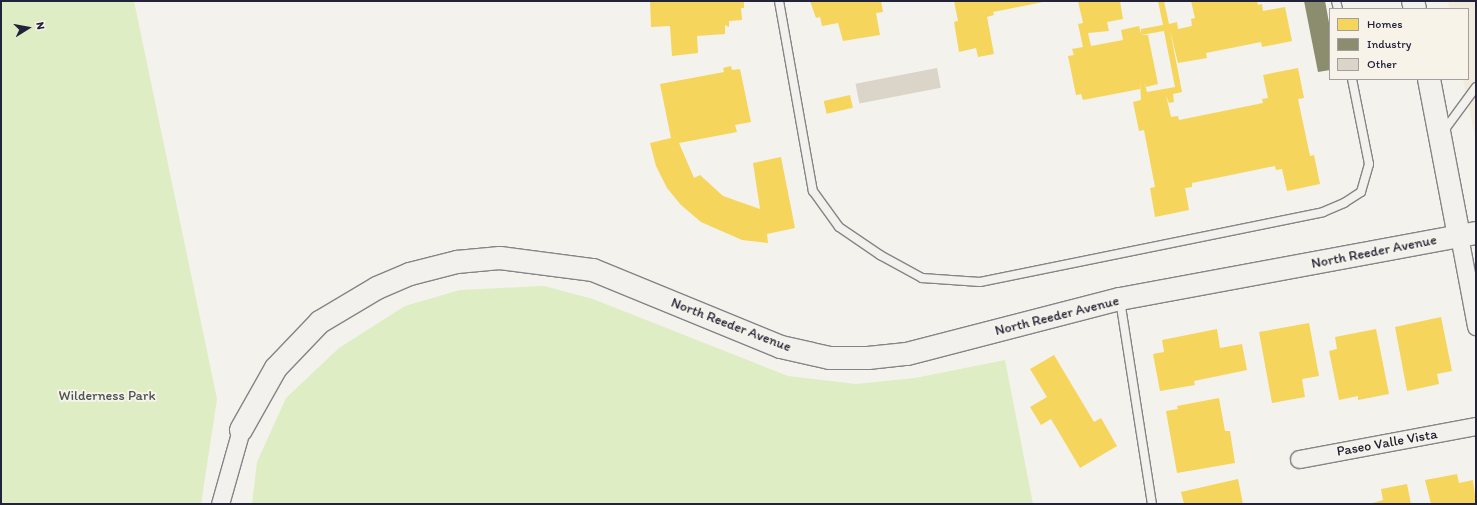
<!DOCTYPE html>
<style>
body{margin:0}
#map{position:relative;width:1477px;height:505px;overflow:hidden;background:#f4f2ec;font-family:Itim,sans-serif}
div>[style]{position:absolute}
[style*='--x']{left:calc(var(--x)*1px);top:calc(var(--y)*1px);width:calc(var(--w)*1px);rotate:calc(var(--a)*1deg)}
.built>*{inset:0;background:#f2ebdc}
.green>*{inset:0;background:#deedc3}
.homes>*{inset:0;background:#f6d55c;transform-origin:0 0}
.industry>*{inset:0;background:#8c8c6e}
.building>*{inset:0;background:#dbd5c9;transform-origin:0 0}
.roads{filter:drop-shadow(1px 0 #858486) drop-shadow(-1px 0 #858486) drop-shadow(0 1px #858486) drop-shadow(0 -1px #858486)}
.lane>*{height:8px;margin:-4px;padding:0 4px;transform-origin:4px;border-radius:4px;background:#f2f1ed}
.street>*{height:17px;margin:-8.5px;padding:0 8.5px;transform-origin:8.5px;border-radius:8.5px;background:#f2f1ed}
.secondary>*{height:22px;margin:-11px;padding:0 11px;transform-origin:11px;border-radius:11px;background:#f2f1ed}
span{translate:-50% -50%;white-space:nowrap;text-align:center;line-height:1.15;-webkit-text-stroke:4px #f7f3e8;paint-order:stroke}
.street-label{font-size:14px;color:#22223b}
.park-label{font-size:14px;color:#4c5454}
.frame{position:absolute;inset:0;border:2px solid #22223b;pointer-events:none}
.legend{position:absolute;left:1329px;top:8px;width:140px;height:72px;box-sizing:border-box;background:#f7f3e8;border:1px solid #a29fa3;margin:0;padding:5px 7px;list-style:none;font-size:12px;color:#22223b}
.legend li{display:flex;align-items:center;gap:8px;height:20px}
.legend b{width:20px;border:1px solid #a29fa3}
.north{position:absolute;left:8px;top:8px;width:40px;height:40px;-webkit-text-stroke:3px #f7f3e8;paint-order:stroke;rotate:79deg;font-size:11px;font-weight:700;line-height:16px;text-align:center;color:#22223b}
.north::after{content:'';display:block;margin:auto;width:14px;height:18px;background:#22223b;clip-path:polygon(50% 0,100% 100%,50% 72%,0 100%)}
</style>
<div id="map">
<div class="built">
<i style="clip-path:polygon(1448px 1px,1476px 1px,1476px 143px,1463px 79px,1468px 79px,1468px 9px,1449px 9px)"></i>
</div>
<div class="green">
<i style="clip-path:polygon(1px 1px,134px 1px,217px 399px,201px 504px,1px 504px)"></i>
<i style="clip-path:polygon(544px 286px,593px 299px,788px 376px,856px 384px,915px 378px,1005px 360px,1033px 504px,252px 504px,257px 462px,286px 398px,339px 348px,405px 306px,460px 290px)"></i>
</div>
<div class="homes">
<i style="clip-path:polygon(650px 1px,744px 1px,744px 8px,741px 8px,742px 20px,729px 21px,729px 27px,725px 25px,725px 34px,697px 36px,698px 53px,672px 56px,670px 26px,651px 27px)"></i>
<i style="clip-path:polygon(810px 1px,881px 1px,883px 12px,876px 13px,880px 35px,843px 41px,838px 23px,822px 26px,820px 17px,816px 18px)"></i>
<i style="clip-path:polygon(954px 1px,1043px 1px,1043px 2px,993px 12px,994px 15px,987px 17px,994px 54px,978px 57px,976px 48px,959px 52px,954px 22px,958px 21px)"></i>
<i style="clip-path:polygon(evenodd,1078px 1px,1120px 1px,1123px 19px,1107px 22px,1109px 31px,1088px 33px,1091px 46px,1123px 40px,1121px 30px,1139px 26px,1141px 34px,1141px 29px,1163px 25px,1158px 1px,1164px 1px,1169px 24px,1177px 22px,1178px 29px,1192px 26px,1191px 19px,1195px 18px,1191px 1px,1257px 1px,1258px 5px,1262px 4px,1263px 11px,1285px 7px,1292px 41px,1262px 47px,1261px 42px,1206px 53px,1207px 58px,1178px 63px,1170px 30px,1182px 92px,1173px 94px,1174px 102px,1169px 103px,1166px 95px,1171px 117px,1178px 116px,1179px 120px,1263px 103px,1262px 99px,1268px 98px,1263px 75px,1298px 68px,1304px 98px,1298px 99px,1310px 156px,1314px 155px,1320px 184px,1287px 191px,1282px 169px,1276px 170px,1275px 166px,1192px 183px,1192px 187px,1185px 188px,1189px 210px,1155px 217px,1150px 188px,1155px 187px,1144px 130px,1139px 131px,1133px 102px,1141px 100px,1140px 82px,1140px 89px,1083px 100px,1081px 94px,1076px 95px,1068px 56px,1074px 55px,1072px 49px,1083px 47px,1078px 24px,1083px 23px,1078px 1px,1164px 31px,1175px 87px,1147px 92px,1144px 81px,1146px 87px,1158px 84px,1148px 35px,1141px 35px,1164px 31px)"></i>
<i style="clip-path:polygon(731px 66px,732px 70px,740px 69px,751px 122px,735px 125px,737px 132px,679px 143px,694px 178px,700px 175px,723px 196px,760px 209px,753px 163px,781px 157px,795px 228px,767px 234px,768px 243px,742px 240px,701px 222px,681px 205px,667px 188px,656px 166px,650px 143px,671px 138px,660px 84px,724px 72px,723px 68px)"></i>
<i style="left:850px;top:95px;width:13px;height:27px;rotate:77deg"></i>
<i style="clip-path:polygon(1441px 317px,1452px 371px,1437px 374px,1439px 384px,1407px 391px,1395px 327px)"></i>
<i style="clip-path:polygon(1309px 323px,1319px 376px,1302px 379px,1305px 397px,1272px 403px,1259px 332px)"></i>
<i style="clip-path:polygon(1217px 329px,1220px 348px,1242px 344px,1247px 370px,1194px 381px,1195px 385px,1160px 391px,1153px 354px,1164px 352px,1162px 340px)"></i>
<i style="clip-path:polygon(1376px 329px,1389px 394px,1358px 400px,1358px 396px,1339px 400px,1329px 351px,1337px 349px,1335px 337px)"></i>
<i style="clip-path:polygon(1054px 355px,1094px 422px,1101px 418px,1117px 446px,1080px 468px,1051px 419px,1041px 425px,1030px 407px,1047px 397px,1030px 369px)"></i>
<i style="clip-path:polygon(1219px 398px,1225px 431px,1230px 431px,1235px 463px,1177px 473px,1166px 411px,1178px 409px,1177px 406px)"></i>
<i style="clip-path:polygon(1457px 474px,1459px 483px,1473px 480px,1476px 504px,1431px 504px,1425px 480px)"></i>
<i style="clip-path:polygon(1238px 479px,1243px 504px,1184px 504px,1181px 492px)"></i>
<i style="clip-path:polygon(1407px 484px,1411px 504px,1369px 504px,1383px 500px,1381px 489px)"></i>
</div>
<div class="industry">
<i style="clip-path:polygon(1304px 1px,1325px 1px,1330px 28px,1330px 70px,1318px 72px)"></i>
</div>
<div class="building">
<i style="left:937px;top:68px;width:20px;height:83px;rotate:79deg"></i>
</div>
<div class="roads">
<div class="lane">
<i style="--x:779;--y:1;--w:193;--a:79.9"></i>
<i style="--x:813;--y:191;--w:44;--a:54.2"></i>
<i style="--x:839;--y:227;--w:50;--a:34.3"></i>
<i style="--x:880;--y:255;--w:48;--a:28.7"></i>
<i style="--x:922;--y:278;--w:58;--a:3.9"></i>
<i style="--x:980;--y:282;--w:350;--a:-11.5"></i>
<i style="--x:1323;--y:212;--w:23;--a:-23"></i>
<i style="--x:1344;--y:203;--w:20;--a:-33"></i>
<i style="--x:1361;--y:192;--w:29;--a:-74"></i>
<i style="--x:1369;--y:164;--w:87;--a:-101.3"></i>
<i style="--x:1336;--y:1;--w:8;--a:76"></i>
<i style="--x:1443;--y:132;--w:56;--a:-53.7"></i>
<i style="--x:1120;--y:300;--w:206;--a:81.1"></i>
</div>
<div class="street">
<i style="--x:1459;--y:236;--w:92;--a:79.3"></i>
<i style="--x:1299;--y:459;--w:180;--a:-10.6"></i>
<i style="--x:220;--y:504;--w:77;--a:-74.2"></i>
</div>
<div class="secondary">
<i style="--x:1413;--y:1;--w:8;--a:76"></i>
<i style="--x:1429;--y:79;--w:160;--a:79.2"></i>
<i style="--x:241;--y:430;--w:71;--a:-60.6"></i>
<i style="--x:276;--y:368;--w:64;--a:-46.3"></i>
<i style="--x:320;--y:322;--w:66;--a:-30.8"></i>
<i style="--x:377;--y:288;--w:36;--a:-23"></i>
<i style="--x:410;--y:274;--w:49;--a:-14.3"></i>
<i style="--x:457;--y:262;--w:43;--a:-5.3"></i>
<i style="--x:500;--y:258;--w:94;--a:7.4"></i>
<i style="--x:593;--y:270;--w:203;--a:22.3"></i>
<i style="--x:781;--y:347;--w:50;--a:12.7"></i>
<i style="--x:830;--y:358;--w:38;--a:0"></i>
<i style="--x:868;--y:358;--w:39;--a:-6"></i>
<i style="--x:907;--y:354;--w:220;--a:-14.5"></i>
<i style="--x:1120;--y:299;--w:362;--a:-10.5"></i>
</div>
</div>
<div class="street-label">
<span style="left:1374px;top:252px;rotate:-11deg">North Reeder Avenue</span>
<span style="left:1057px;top:316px;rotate:-14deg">North Reeder Avenue</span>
<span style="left:731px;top:325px;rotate:21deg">North Reeder Avenue</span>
<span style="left:1387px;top:443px;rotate:-10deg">Paseo Valle Vista</span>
</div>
<div class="park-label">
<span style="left:107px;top:396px">Wilderness Park</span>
</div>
<div class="frame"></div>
<ul class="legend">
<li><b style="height:11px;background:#f6d55c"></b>Homes</li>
<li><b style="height:11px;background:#8c8c6e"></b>Industry</li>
<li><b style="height:11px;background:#dbd5c9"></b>Other</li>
</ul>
<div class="north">N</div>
</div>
